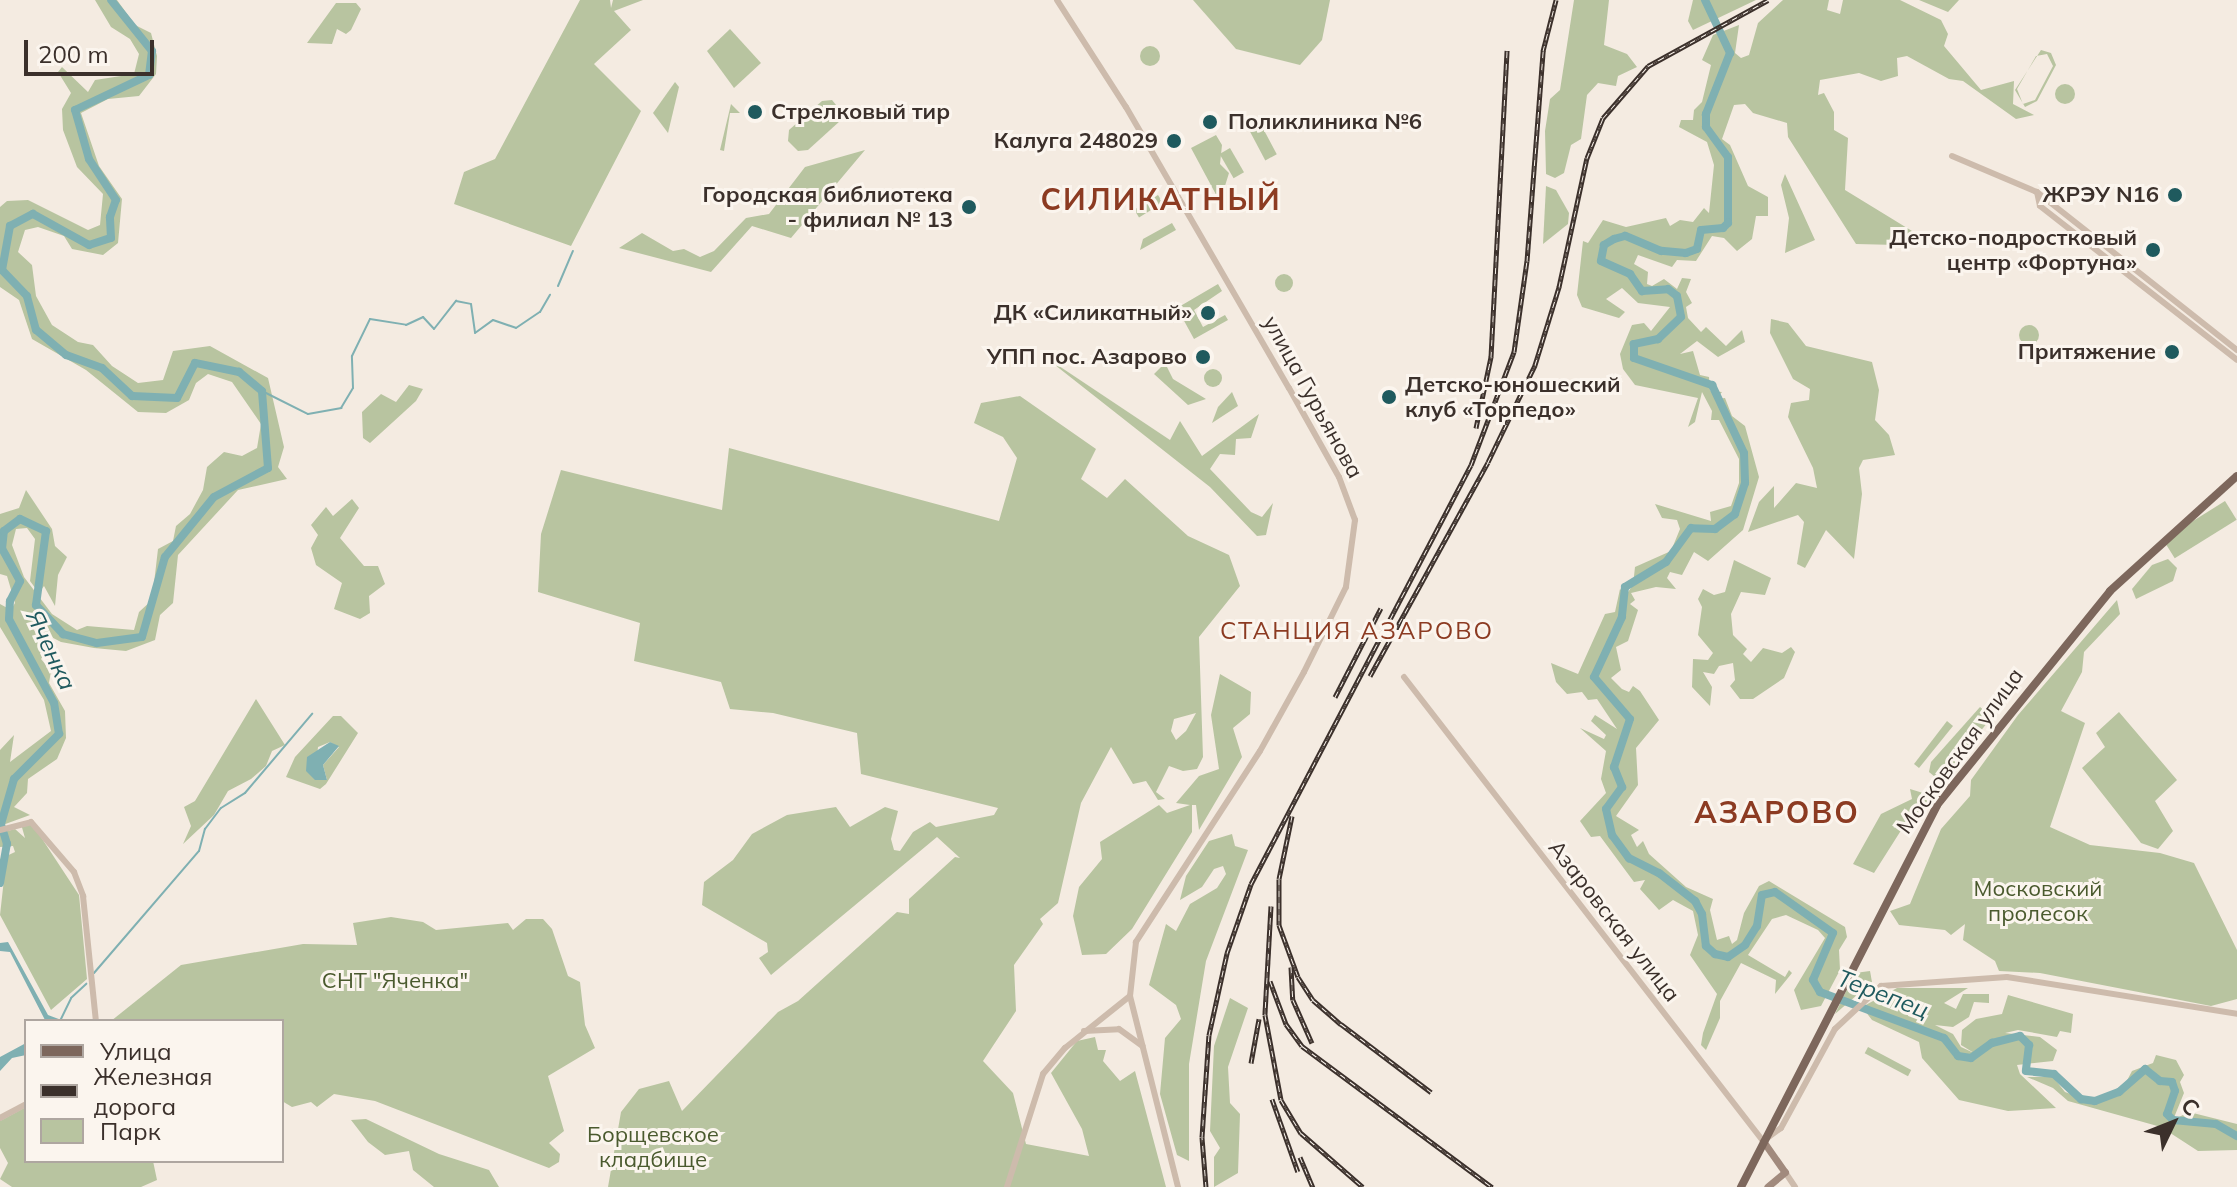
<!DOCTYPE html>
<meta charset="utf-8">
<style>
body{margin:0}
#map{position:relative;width:2237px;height:1187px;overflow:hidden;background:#f4ebe1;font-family:Mulish,sans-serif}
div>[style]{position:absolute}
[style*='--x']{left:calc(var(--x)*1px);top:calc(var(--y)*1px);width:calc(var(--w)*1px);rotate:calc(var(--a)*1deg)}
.green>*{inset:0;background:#b8c4a0;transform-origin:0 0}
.round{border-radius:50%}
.water>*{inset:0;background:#7fb0b2}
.stream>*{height:2px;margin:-1px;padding:0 1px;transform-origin:1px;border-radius:1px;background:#7fb0b2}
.river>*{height:8px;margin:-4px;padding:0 4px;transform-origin:4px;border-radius:4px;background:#7fb0b2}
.tertiary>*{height:6px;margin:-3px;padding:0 3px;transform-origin:3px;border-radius:3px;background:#cdbbac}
.secondary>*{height:7px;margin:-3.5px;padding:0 3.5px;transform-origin:3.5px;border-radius:3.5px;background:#a18a7d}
.primary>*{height:8px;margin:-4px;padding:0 4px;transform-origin:4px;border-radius:4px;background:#7d675c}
.rail>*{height:5px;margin-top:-2.5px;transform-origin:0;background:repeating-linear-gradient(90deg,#fbf5ee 0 6px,#3b302b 0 12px);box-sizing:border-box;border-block:2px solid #3b302b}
.dots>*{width:22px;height:22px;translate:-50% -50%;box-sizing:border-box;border:4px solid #fbf5ee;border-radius:50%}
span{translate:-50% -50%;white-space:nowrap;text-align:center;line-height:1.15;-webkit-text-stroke:6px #fbf5ee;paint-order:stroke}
.poi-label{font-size:22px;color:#3b302b;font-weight:700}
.left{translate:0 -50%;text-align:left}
.right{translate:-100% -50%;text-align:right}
.street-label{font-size:22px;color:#3b302b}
.park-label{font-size:22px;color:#4a5a2e}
.neighbourhood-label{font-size:24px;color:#8c3b22;letter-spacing:2px}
.water-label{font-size:24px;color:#1f5a5e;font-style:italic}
.district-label{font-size:30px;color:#8c3b22;font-weight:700;letter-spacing:2px}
.legend{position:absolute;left:24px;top:1019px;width:260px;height:144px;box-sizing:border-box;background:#fbf5ee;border:2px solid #aea6a0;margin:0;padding:10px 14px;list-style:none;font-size:24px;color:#3b302b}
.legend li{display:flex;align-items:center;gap:16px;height:40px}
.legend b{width:40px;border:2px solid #aea6a0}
.north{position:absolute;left:2133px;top:1083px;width:80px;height:80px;-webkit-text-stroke:6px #fbf5ee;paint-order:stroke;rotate:47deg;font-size:22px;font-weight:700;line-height:32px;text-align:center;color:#3b302b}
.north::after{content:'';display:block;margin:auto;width:28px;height:36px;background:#3b302b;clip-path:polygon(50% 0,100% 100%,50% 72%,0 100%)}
.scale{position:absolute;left:24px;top:40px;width:130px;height:36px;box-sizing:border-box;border:4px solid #3b302b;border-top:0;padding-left:10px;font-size:24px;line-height:28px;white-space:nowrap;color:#3b302b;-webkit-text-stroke:6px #fbf5ee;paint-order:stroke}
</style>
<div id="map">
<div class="green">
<i style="clip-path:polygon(95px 0,117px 0,135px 25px,151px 33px,157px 56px,156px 74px,139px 96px,108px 99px,81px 113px,99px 166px,122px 199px,118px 243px,103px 255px,72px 249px,64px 236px,38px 227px,25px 230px,18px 252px,32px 265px,36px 296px,52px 325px,78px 342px,93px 345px,112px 366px,138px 383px,163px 380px,173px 351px,210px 346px,268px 378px,284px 447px,278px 467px,287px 479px,238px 490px,178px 555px,173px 603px,160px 615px,155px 640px,126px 651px,94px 648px,61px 642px,32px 627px,47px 651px,41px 659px,51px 671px,49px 683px,65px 711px,66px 738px,57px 759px,28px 779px,27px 793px,14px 807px,30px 815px,0 826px,0 750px,14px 735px,10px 762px,51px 731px,44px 700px,0 627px,0 604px,11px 610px,15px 603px,7px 576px,0 574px,0 514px,19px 508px,26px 490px,52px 529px,55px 546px,67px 557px,58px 575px,55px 606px,44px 586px,39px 593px,30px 581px,35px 539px,27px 528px,16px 529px,12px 545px,24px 577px,52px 614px,77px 630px,87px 626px,134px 630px,139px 612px,152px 600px,158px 549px,173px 541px,176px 526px,190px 514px,203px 490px,207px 467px,224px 452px,242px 456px,257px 448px,261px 424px,232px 382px,208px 374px,196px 383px,189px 400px,166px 413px,138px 412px,86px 370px,32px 339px,19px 300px,0 287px,0 207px,7px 201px,28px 200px,88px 230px,100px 225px,103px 194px,77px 167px,63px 130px,62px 109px,71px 93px,58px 72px,62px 67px,88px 92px,95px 80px,134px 74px,139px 54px,130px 39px,111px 27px)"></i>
<i style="clip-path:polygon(580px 0,610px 0,611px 8px,613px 0,643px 0,614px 11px,631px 30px,594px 64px,641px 111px,571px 246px,454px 204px,464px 172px,495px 159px)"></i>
<i style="clip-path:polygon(1193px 0,1330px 0,1322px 40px,1300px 65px,1236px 49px)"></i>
<i style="clip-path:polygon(1574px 0,1609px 0,1604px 45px,1627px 54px,1637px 67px,1618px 76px,1616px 86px,1598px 83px,1587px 95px,1581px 139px,1571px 145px,1564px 173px,1555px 178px,1546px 174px,1545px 131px,1550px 99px,1560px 90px)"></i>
<i style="clip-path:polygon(1693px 0,1756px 0,1693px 30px,1688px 21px)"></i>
<i style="clip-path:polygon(1783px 0,1829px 0,1827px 10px,1840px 14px,1843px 0,1900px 0,1941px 20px,1948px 34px,1944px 46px,1981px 90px,2014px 81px,2013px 104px,2034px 115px,2016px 119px,1963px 81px,1949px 79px,1907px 56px,1897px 58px,1898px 76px,1881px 81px,1859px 73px,1820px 80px,1818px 95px,1824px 93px,1834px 112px,1834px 130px,1848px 138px,1845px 190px,1912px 231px,1897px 245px,1856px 244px,1788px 137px,1787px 123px,1753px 113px,1745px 104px,1734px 105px,1722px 139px,1730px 145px,1748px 186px,1768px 197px,1768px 216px,1756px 216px,1752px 239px,1737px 251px,1724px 238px,1712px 236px,1696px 261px,1677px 260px,1672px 267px,1638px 255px,1634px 264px,1648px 272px,1647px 284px,1652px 286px,1664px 279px,1677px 289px,1682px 278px,1691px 279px,1686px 292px,1692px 303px,1686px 307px,1688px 318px,1701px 332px,1706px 327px,1726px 346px,1742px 330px,1745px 342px,1718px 357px,1697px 341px,1680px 354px,1693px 351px,1700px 375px,1709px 377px,1710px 391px,1722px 392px,1716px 399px,1725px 398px,1732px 416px,1745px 426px,1759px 477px,1743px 530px,1708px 561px,1694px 552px,1682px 575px,1670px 572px,1667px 578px,1676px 589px,1656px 587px,1631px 593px,1635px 600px,1630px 604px,1638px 610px,1628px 641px,1616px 647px,1621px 670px,1611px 678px,1622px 689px,1629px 692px,1633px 686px,1640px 691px,1659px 720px,1636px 748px,1638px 785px,1616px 816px,1639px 830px,1631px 835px,1637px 847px,1643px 841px,1649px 854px,1686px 887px,1713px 899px,1710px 910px,1717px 940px,1729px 936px,1732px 944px,1737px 940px,1744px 913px,1759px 886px,1769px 881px,1845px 927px,1847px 937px,1839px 950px,1840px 970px,1821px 1006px,1801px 1010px,1794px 990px,1825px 938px,1818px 930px,1786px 915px,1772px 919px,1748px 955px,1785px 977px,1789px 970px,1792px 973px,1775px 994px,1776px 980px,1741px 963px,1720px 1001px,1720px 1018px,1706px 1050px,1701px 1045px,1703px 1033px,1717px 994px,1690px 955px,1698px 935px,1693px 911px,1673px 900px,1659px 910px,1640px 889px,1645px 880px,1634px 882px,1600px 836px,1591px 837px,1580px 821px,1606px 793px,1601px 779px,1606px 751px,1580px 728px,1604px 739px,1606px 735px,1591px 721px,1595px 715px,1617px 729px,1597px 699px,1588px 700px,1582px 692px,1567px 694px,1556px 682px,1551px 663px,1578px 674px,1605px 614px,1615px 612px,1620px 589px,1626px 595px,1633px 585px,1635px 567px,1671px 551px,1680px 529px,1677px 520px,1662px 518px,1655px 504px,1711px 521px,1710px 512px,1731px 506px,1739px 483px,1739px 459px,1719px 420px,1711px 420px,1712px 411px,1702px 392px,1695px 422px,1688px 427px,1698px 398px,1635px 385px,1623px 369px,1620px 354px,1632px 325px,1644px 323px,1651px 331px,1670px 307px,1638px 303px,1622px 288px,1606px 299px,1625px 312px,1619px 318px,1582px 307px,1577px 295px,1583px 241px,1588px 243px,1603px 220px,1626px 227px,1666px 218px,1670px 226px,1680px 220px,1693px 222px,1704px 208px,1709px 213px,1714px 165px,1707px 142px,1679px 127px,1681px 120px,1693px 120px,1694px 110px,1702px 102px,1711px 65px,1702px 60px,1713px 35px,1739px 25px,1735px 53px,1741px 58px,1749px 55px,1758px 23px)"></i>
<i style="clip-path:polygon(1919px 0,1959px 0,1948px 12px)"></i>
<i style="clip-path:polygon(336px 3px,356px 3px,361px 9px,351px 30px,346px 34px,337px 29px,332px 44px,307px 43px)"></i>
<i style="clip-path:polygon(730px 29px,761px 63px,734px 88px,707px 51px)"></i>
<i class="round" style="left:1140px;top:46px;width:20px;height:20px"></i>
<i style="clip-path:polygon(evenodd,2041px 50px,2051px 53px,2056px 65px,2037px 101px,2025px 107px,2015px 90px,2041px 50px,2047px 54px,2053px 66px,2035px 100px,2023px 104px,2017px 89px,2036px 56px,2047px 54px)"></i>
<i style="clip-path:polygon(675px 82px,679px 87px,668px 133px,653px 113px)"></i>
<i class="round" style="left:2055px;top:84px;width:20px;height:20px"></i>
<i style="clip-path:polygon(832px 100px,841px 111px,840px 121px,808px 150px,798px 151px,788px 141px,789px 130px,822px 101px)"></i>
<i style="clip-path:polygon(731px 104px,740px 113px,730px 113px,724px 151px,720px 150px)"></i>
<i style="left:1258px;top:119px;width:40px;height:13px;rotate:62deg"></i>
<i style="clip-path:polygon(1216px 135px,1222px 145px,1220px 164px,1229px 173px,1220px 202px,1191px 148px)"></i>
<i style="left:1230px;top:148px;width:28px;height:12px;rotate:60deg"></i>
<i style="clip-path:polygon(865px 150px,791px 238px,752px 226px,711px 272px,619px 248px,642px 233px,673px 251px,684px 249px,700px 257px,714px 251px,746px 218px,769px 214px,805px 167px)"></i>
<i style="clip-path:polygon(1785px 174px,1815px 240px,1785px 253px,1789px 218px,1781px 185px)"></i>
<i style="clip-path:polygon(1546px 186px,1556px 190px,1569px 213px,1568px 224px,1543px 244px)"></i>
<i style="left:1158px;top:195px;width:9px;height:28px;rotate:58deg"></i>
<i style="clip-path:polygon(1172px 223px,1176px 230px,1140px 250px,1143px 239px)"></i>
<i class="round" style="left:1275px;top:274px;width:18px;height:18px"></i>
<i style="clip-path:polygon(1218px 284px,1222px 291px,1194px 310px,1203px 327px,1225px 315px,1228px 320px,1194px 339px,1177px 308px)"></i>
<i style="clip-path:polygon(1771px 319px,1788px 323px,1806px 346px,1872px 362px,1879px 390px,1875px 420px,1889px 435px,1895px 455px,1863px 460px,1859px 468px,1862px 494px,1854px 559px,1826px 530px,1805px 568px,1797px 564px,1804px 522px,1798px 515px,1748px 532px,1759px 502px,1774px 486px,1774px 508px,1796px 483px,1817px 488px,1813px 468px,1788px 417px,1791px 403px,1809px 400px,1810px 389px,1793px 379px,1770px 333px)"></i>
<i class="round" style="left:2019px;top:325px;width:20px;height:20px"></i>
<i style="clip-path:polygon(1041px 354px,1170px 440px,1180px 421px,1202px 456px,1259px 414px,1251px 438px,1236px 439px,1235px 455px,1220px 454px,1210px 469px,1251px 512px,1262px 517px,1273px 503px,1266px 535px,1257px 536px,1210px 487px)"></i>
<i style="clip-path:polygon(1165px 363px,1173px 379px,1206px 399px,1188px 405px,1154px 374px)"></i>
<i class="round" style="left:1204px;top:369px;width:18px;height:18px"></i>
<i style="clip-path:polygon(409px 385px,423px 389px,416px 401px,370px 443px,363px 438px,362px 412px,381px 394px,396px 402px)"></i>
<i style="clip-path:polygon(1232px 392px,1238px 406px,1212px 423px,1218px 407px)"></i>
<i style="clip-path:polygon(evenodd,1020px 396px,1096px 449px,1081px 479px,1107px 498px,1125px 479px,1188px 536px,1229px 555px,1240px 586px,1199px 637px,1203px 757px,1197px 769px,1183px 771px,1169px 766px,1156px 792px,1165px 799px,1158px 800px,1146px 781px,1133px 784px,1111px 747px,1081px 803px,1058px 903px,1040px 919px,1043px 924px,1014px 965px,1016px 1011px,983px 1061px,1013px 1093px,1026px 1144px,1089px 1156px,1082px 1129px,1051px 1073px,1077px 1041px,1095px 1037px,1098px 1050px,1106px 1050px,1103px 1061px,1120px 1081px,1135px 1071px,1166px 1187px,608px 1187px,621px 1112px,639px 1089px,669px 1081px,682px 1111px,778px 1012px,798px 1001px,897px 912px,909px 914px,909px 899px,955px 857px,960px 858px,937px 837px,771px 975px,759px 958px,768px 952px,767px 943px,702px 905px,704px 882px,733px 860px,752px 834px,787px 815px,836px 807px,850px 827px,885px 807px,898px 811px,891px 839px,894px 850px,900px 851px,913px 832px,930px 822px,936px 827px,994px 815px,998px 808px,861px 774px,857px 733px,773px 713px,730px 709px,721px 682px,634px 661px,640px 623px,538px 592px,541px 534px,561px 470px,722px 510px,729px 448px,999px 521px,1017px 458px,1003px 437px,974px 423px,981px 403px,1020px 396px,1196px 713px,1186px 731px,1176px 740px,1171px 731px,1174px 719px,1196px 713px)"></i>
<i style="clip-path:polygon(352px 499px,359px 508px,340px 538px,364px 566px,378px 566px,385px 584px,369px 596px,370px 613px,360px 619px,334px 609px,342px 583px,316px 565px,311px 548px,318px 535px,311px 525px,326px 507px,333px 516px)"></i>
<i style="left:2225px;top:501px;width:22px;height:73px;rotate:58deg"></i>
<i style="clip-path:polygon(2168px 559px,2177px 568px,2173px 581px,2136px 599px,2132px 589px,2152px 565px)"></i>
<i style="clip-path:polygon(1734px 560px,1771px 578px,1765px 595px,1741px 592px,1731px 614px,1733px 635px,1747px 649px,1743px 654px,1751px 662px,1763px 648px,1782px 653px,1791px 647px,1795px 652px,1784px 678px,1753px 699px,1740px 699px,1730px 686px,1735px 680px,1733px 663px,1719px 666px,1714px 674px,1703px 672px,1712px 687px,1710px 706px,1692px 687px,1693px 659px,1708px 660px,1713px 653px,1698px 635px,1702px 607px,1698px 599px,1703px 589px,1714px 595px,1725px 592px)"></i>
<i style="clip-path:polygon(2117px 600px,2120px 614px,2084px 652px,2082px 672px,2061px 711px,2085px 723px,2050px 827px,2090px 845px,2160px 853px,2194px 863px,2237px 950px,2237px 999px,2211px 1006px,2040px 973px,1999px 971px,1995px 961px,1963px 940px,1965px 924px,1951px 935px,1945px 930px,1899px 925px,1890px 911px,1910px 904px,1941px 829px,1970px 796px,1971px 780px,2018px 715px)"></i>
<i style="clip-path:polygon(1220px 674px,1251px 692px,1250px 714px,1233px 728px,1242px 757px,1199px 830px,1196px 805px,1192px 805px,1192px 832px,1132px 929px,1106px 954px,1082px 955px,1073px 916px,1079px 887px,1102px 859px,1100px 842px,1159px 805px,1167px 813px,1190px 805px,1176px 803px,1199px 776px,1219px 769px,1211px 715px)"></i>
<i style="clip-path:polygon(256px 699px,285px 745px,272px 751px,266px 766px,251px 779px,228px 791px,214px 815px,183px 844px,191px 826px,184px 807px,195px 801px)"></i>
<i style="clip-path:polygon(1980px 707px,1992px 717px,1940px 781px,1929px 772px,1931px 762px)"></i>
<i style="clip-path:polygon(2119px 712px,2177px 780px,2155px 801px,2173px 831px,2158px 849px,2141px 843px,2082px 768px,2105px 747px,2096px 733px)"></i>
<i style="clip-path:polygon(evenodd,333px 716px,341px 716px,358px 733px,326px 784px,320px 789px,286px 777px,295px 757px,333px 716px,330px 742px,339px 747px,323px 765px,327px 780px,315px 780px,318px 747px,330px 742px)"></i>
<i style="clip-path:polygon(1947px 721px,1953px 726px,1919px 768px,1914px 764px)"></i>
<i style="clip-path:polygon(1910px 789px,1933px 796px,1900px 832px,1874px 873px,1853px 864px,1881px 814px,1912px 799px)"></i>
<i style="clip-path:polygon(21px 824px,33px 825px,79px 895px,87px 979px,51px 1010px,0 915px,4px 879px,2px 873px,0 878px,0 859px,15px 852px,13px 846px,0 847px,0 833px,15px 829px,25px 838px)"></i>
<i style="clip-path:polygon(1232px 834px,1235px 846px,1248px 850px,1206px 961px,1189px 1064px,1189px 1161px,1177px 1155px,1160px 1094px,1165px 1038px,1181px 1019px,1176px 1005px,1149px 985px,1166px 924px,1176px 931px,1190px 904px,1217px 888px,1226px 874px,1223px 866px,1214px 869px,1202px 887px,1180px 900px,1186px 876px,1209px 841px)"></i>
<i style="clip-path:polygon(391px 917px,423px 922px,436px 930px,508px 923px,513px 930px,526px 919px,543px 919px,552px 929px,568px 976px,580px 982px,585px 1025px,595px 1048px,548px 1076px,564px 1131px,549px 1143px,560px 1154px,559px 1162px,549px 1168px,375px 1101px,334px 1094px,317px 1107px,311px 1102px,292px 1107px,282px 1101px,282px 1021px,111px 1021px,181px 965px,303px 944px,357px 945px,353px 923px)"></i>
<i style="clip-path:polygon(1870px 971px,1872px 982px,1835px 1014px,1855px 973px)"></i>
<i style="clip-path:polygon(1897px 988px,1968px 988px,1944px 1003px,1956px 1009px,1963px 994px,1989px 994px,1989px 1003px,1974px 1002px,1969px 1017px,1953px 1027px,1935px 1025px,1953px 1034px,1961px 1047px,1974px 1053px,1961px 1045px,1962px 1030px,1976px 1019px,2002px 1014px,2008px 995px,2073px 1014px,2071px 1033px,2060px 1031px,2057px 1037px,2018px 1030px,2005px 1033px,2040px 1037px,2057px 1050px,2053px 1061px,2017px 1065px,2020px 1074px,2056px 1108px,2008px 1111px,1959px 1100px,1922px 1058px,1919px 1042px,1872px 1020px,1862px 1007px)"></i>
<i style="clip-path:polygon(1230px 998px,1248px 1008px,1228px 1067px,1230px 1103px,1240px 1114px,1238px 1173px,1214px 1187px,1214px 1157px,1220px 1148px,1210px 1131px,1214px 1046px)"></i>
<i style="left:1868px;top:1047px;width:49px;height:7px;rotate:28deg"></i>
<i style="clip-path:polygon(2156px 1055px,2176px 1060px,2184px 1075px,2180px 1082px,2184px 1093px,2173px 1120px,2189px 1112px,2237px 1124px,2237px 1150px,2198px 1151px,2161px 1127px,2068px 1101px,2053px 1088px,2027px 1077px,2053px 1077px,2065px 1092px,2087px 1100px,2122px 1090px,2132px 1071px,2153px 1063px)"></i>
<i style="clip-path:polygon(26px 1107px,26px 1161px,153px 1161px,157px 1180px,141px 1187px,12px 1187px,0 1179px,8px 1163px,0 1148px,0 1121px)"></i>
<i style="clip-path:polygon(366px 1119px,439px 1154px,489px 1170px,499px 1187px,434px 1187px,413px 1170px,409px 1151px,385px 1155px,368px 1142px,351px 1120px)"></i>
</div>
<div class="water">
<i style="clip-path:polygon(330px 742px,339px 746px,323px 765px,327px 780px,315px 780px,306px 771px,307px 757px)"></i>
<i style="clip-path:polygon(8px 942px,48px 1015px,64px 1021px,45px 1020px,10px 952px,0 951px,0 943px)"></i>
<i style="clip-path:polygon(26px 1043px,26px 1055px,12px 1058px,0 1071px,0 1057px)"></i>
</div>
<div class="stream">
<i style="--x:558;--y:286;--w:38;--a:-67"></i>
<i style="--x:262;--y:391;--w:51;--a:26.6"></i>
<i style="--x:308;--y:414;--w:34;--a:-10"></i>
<i style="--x:341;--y:408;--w:23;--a:-59"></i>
<i style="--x:353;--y:388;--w:32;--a:-92"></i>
<i style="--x:352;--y:356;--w:41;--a:-64.1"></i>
<i style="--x:370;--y:319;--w:36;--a:9"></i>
<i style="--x:406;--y:325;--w:19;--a:-25"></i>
<i style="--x:423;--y:317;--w:16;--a:47"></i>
<i style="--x:434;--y:329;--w:36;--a:-52"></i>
<i style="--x:456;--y:301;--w:15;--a:11"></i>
<i style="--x:471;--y:304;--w:29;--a:82"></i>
<i style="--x:475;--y:333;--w:22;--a:-36"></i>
<i style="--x:493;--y:320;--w:24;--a:19"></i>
<i style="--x:516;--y:328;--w:29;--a:-34"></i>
<i style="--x:540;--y:312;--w:20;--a:-60"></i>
<i style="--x:1939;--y:779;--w:6;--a:-31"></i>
<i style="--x:1915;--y:809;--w:21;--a:-51"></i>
<i style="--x:94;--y:973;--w:161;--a:-49.3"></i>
<i style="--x:199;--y:851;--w:23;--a:-75"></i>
<i style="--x:205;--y:829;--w:26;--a:-53"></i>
<i style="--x:221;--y:808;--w:28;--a:-32"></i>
<i style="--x:245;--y:793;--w:104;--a:-49.7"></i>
<i style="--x:60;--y:1021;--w:25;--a:-64"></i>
<i style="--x:71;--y:998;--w:21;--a:-43"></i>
</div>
<div class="river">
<i style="--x:1705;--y:0;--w:59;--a:64.7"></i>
<i style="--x:1730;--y:53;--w:66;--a:111.5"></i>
<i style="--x:1706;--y:114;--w:13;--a:90"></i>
<i style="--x:1706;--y:127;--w:37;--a:54"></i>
<i style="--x:1728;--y:157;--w:66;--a:90"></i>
<i style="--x:1728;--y:223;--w:7;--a:135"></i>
<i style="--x:1723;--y:228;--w:22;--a:175"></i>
<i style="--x:1701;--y:230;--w:19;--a:102"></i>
<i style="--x:1697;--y:249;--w:12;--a:160"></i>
<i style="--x:1686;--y:253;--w:25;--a:-175"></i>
<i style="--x:1661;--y:251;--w:39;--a:-157"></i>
<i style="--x:1625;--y:236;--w:11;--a:165"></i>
<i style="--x:1614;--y:239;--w:12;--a:149"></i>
<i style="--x:1604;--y:245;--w:16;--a:101"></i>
<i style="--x:1601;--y:261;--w:32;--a:24"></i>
<i style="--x:1630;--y:274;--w:21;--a:55"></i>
<i style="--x:1642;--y:291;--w:26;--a:-4"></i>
<i style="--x:1668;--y:289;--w:11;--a:38"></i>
<i style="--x:1677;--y:296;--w:21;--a:79"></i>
<i style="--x:1681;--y:317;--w:32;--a:136"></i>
<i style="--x:1658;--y:339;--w:25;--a:168"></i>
<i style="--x:1634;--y:344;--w:14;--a:90"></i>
<i style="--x:1634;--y:358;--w:83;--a:19.1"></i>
<i style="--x:1712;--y:385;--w:75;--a:64.8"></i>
<i style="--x:1744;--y:453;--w:30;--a:88"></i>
<i style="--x:1745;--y:483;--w:33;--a:108"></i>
<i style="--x:1735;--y:514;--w:25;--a:143"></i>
<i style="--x:1715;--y:529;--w:24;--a:-178"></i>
<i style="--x:1691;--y:528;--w:42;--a:126.3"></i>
<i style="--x:1666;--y:562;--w:48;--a:148.6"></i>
<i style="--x:1625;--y:587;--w:30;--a:96"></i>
<i style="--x:1622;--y:617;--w:66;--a:115"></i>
<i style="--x:1594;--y:677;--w:55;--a:49.4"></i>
<i style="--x:1630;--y:719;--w:51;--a:108.4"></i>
<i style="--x:1614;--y:767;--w:22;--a:68"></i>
<i style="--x:1622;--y:787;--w:27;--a:126"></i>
<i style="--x:1606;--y:809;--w:27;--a:77"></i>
<i style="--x:1612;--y:835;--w:29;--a:54"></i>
<i style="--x:1629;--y:858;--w:34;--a:27"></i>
<i style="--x:1659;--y:873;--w:46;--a:37.9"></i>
<i style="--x:1695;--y:901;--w:15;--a:62"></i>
<i style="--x:1702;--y:914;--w:32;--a:83"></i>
<i style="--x:1706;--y:946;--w:12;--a:42"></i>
<i style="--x:1715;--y:954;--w:13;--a:13"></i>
<i style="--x:1728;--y:957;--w:21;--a:-35"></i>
<i style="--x:1745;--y:945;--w:22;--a:-58"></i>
<i style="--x:1757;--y:926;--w:31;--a:-81"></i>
<i style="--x:1762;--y:895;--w:13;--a:-13"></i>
<i style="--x:1775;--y:892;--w:71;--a:35.3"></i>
<i style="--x:1833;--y:933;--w:51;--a:113.1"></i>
<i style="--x:1813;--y:980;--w:14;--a:60"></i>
<i style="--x:1820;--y:992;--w:132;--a:20.4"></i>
<i style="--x:1944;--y:1038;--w:23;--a:52"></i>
<i style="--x:1958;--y:1056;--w:13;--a:9"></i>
<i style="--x:1971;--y:1058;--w:26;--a:-36"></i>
<i style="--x:1992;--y:1043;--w:29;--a:-14"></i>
<i style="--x:2020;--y:1036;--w:13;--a:45"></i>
<i style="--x:2029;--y:1045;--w:26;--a:97"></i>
<i style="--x:2026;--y:1071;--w:28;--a:6"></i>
<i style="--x:2054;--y:1074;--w:37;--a:43"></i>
<i style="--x:2081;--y:1099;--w:14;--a:8"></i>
<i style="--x:2095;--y:1101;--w:26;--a:-21"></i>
<i style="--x:2119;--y:1092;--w:35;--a:-41"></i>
<i style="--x:2145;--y:1069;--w:19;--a:39"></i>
<i style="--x:2160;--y:1081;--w:12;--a:5"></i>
<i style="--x:2172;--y:1082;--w:9;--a:72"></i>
<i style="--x:2175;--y:1091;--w:24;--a:109"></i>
<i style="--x:2167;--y:1114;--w:8;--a:45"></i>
<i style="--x:2173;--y:1120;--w:43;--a:5.3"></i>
<i style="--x:2216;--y:1124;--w:24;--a:30"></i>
<i style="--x:0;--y:883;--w:40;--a:-80"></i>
<i style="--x:7;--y:844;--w:21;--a:-107"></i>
<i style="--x:1;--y:824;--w:47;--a:-73.9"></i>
<i style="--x:14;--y:779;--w:64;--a:-45"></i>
<i style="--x:59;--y:734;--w:31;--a:-99"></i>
<i style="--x:54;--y:703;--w:95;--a:-118.2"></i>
<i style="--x:9;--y:619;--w:18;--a:-87"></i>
<i style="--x:10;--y:601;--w:22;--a:-63"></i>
<i style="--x:20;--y:581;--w:37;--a:-119"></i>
<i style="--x:2;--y:549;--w:18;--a:-84"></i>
<i style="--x:4;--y:531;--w:20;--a:-37"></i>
<i style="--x:20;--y:519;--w:29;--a:25"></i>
<i style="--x:46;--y:531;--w:75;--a:97.7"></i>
<i style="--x:36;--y:605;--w:40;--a:47"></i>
<i style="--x:63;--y:634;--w:35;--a:15"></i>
<i style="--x:97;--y:643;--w:45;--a:-7.6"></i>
<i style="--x:142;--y:637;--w:83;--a:-74"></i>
<i style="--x:165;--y:557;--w:77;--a:-50.8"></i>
<i style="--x:214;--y:497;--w:61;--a:-28.2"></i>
<i style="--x:268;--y:468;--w:77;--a:-94.5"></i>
<i style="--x:262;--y:391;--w:30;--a:-140"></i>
<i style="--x:239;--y:372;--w:45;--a:-168.4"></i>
<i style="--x:195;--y:363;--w:39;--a:117"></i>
<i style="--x:177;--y:398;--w:45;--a:-177.5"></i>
<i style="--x:132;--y:396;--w:41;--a:-137"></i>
<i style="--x:102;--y:368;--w:38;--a:-160"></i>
<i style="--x:66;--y:355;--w:39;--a:-140"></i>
<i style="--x:36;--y:330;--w:35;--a:-105"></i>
<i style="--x:27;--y:296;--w:36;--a:-134"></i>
<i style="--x:2;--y:270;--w:45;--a:-79.7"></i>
<i style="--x:10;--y:226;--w:26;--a:-28"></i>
<i style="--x:33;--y:214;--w:64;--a:29"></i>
<i style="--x:89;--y:245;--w:23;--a:-18"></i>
<i style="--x:111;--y:238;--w:21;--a:-93"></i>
<i style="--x:110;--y:217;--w:18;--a:-71"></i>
<i style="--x:116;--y:200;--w:49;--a:-123.4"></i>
<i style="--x:89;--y:159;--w:51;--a:-105.9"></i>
<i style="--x:75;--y:110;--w:82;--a:-25.3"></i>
<i style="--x:149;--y:75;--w:24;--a:-83"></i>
<i style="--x:152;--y:51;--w:65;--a:-128.8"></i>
</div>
<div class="tertiary">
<i style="--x:1057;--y:0;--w:127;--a:57.2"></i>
<i style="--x:1126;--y:107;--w:325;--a:59.9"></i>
<i style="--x:1289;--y:388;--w:102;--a:60.7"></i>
<i style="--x:1339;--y:477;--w:46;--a:69.6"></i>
<i style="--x:1355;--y:520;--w:68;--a:97.7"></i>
<i style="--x:1346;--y:587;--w:95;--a:116.3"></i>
<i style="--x:1304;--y:672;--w:90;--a:119.1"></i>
<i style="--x:1260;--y:751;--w:228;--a:123"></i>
<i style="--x:1136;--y:942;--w:54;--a:96.3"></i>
<i style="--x:1130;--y:996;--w:197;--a:75.9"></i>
<i style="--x:1952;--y:156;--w:92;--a:23"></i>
<i style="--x:2037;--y:192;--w:255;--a:38.3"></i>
<i style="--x:2037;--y:192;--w:14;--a:78"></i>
<i style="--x:2040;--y:206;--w:250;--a:38"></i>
<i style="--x:1404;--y:677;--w:587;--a:52.27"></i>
<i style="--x:1763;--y:1141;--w:22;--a:-36"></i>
<i style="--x:1781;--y:1128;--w:113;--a:-61.4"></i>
<i style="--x:1835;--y:1029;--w:63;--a:-43.1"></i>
<i style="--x:1881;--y:986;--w:126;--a:-4.1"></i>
<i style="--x:2007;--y:977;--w:233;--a:9.1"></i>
<i style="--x:0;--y:830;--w:32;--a:-14"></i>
<i style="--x:31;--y:822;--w:66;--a:49.3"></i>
<i style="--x:74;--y:872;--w:26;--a:69"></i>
<i style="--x:83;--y:896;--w:126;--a:84.1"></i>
<i style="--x:1084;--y:1031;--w:35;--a:-3"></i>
<i style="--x:1119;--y:1029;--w:29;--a:36"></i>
<i style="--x:0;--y:1118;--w:30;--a:-28"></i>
<i style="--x:1785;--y:1172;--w:18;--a:56"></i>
<i style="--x:1007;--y:1187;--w:119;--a:-72.3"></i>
<i style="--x:1043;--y:1074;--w:34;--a:-50"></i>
<i style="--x:1065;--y:1048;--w:83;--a:-38.7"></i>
</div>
<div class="secondary">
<i style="--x:1763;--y:1141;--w:38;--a:55"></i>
<i style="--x:1785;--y:1172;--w:23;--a:140"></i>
</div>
<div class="primary">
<i style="--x:1741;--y:1187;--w:429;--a:-62.8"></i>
<i style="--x:1937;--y:805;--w:275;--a:-51"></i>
<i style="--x:2110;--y:591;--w:171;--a:-42.2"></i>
</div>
<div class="rail">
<i style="--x:1476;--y:428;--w:73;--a:-78.1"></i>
<i style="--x:1491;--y:357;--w:307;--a:-87"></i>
<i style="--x:1370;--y:676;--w:244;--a:-61.1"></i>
<i style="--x:1488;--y:462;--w:108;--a:-64.1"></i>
<i style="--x:1535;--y:365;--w:82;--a:-72.9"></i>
<i style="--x:1559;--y:287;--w:132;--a:-77.8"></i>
<i style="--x:1587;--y:158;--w:43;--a:-68.2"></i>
<i style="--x:1603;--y:118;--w:69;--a:-49.1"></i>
<i style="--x:1648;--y:66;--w:137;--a:-28.8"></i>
<i style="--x:1335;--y:697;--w:100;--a:-62.7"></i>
<i style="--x:1292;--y:816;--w:64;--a:101.7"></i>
<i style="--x:1279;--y:879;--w:46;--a:90"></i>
<i style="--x:1279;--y:925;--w:55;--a:69.9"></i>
<i style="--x:1298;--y:977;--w:27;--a:57"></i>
<i style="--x:1313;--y:1000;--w:37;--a:41"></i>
<i style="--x:1341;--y:1024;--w:113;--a:37.1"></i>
<i style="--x:1271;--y:906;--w:109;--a:93.2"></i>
<i style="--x:1265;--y:1015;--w:86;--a:79.3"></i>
<i style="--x:1281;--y:1100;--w:39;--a:59"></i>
<i style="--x:1301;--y:1133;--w:82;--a:41.1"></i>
<i style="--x:1291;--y:967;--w:33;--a:87"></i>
<i style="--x:1293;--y:1000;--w:47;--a:66.2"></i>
<i style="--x:1270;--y:981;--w:46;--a:69.6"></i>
<i style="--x:1286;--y:1024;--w:27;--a:54"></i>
<i style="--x:1302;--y:1046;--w:237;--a:36.6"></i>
<i style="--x:1251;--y:1063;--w:45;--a:-79.7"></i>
<i style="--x:1272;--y:1099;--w:77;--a:70.4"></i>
<i style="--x:1300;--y:1157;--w:33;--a:67"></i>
<i style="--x:1206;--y:1187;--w:50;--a:-94.6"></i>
<i style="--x:1202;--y:1137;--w:102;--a:-86.1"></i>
<i style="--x:1209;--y:1035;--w:84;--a:-77.6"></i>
<i style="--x:1227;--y:953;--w:73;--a:-70.8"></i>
<i style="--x:1251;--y:884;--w:473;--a:-62.3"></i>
<i style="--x:1471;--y:465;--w:121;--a:-69.2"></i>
<i style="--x:1514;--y:352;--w:92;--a:-81.9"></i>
<i style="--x:1527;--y:261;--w:211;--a:-85.6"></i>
<i style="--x:1543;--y:51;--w:53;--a:-75.7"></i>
</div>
<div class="dots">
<i style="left:755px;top:112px;background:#1f5a5e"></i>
<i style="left:1210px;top:122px;background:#1f5a5e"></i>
<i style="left:1174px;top:141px;background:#1f5a5e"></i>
<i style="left:2175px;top:195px;background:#1f5a5e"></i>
<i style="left:969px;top:207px;background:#1f5a5e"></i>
<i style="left:2153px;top:250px;background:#1f5a5e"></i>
<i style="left:1208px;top:313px;background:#1f5a5e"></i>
<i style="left:2172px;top:352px;background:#1f5a5e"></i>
<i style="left:1203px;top:357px;background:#1f5a5e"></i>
<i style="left:1389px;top:397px;background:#1f5a5e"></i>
</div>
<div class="poi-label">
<span class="left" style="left:771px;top:112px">Стрелковый тир</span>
<span class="left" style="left:1228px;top:122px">Поликлиника №6</span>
<span class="right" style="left:1158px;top:141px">Калуга 248029</span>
<span class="right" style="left:953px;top:207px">Городская библиотека<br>- филиал № 13</span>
<span class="right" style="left:2159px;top:195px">ЖРЭУ N16</span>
<span class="right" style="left:2137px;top:250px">Детско-подростковый<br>центр «Фортуна»</span>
<span class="right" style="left:1192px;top:313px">ДК «Силикатный»</span>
<span class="right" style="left:2156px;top:352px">Притяжение</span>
<span class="right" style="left:1187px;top:357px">УПП пос. Азарово</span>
<span class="left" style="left:1405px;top:397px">Детско-юношеский<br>клуб «Торпедо»</span>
</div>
<div class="street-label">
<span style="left:1313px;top:397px;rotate:61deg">улица Гурьянова</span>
<span style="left:1960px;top:751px;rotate:-54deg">Московская улица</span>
<span style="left:1614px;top:921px;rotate:52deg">Азаровская улица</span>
</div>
<div class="park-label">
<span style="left:2038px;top:901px">Московский<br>пролесок</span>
<span style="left:395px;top:981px">СНТ "Яченка"</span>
<span style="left:653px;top:1147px">Борщевское<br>кладбище</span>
</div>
<div class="neighbourhood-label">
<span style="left:1357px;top:631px">СТАНЦИЯ АЗАРОВО</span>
</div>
<div class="water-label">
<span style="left:51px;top:650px;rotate:65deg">Яченка</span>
<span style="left:1883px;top:994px;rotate:21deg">Терепец</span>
</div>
<div class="district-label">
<span style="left:1161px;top:199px">СИЛИКАТНЫЙ</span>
<span style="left:1777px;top:812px">АЗАРОВО</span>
</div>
<ul class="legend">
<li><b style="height:10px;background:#7d675c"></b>Улица</li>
<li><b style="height:10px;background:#3b302b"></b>Железная дорога</li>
<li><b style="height:22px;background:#b8c4a0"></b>Парк</li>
</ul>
<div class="north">С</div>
<div class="scale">200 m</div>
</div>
